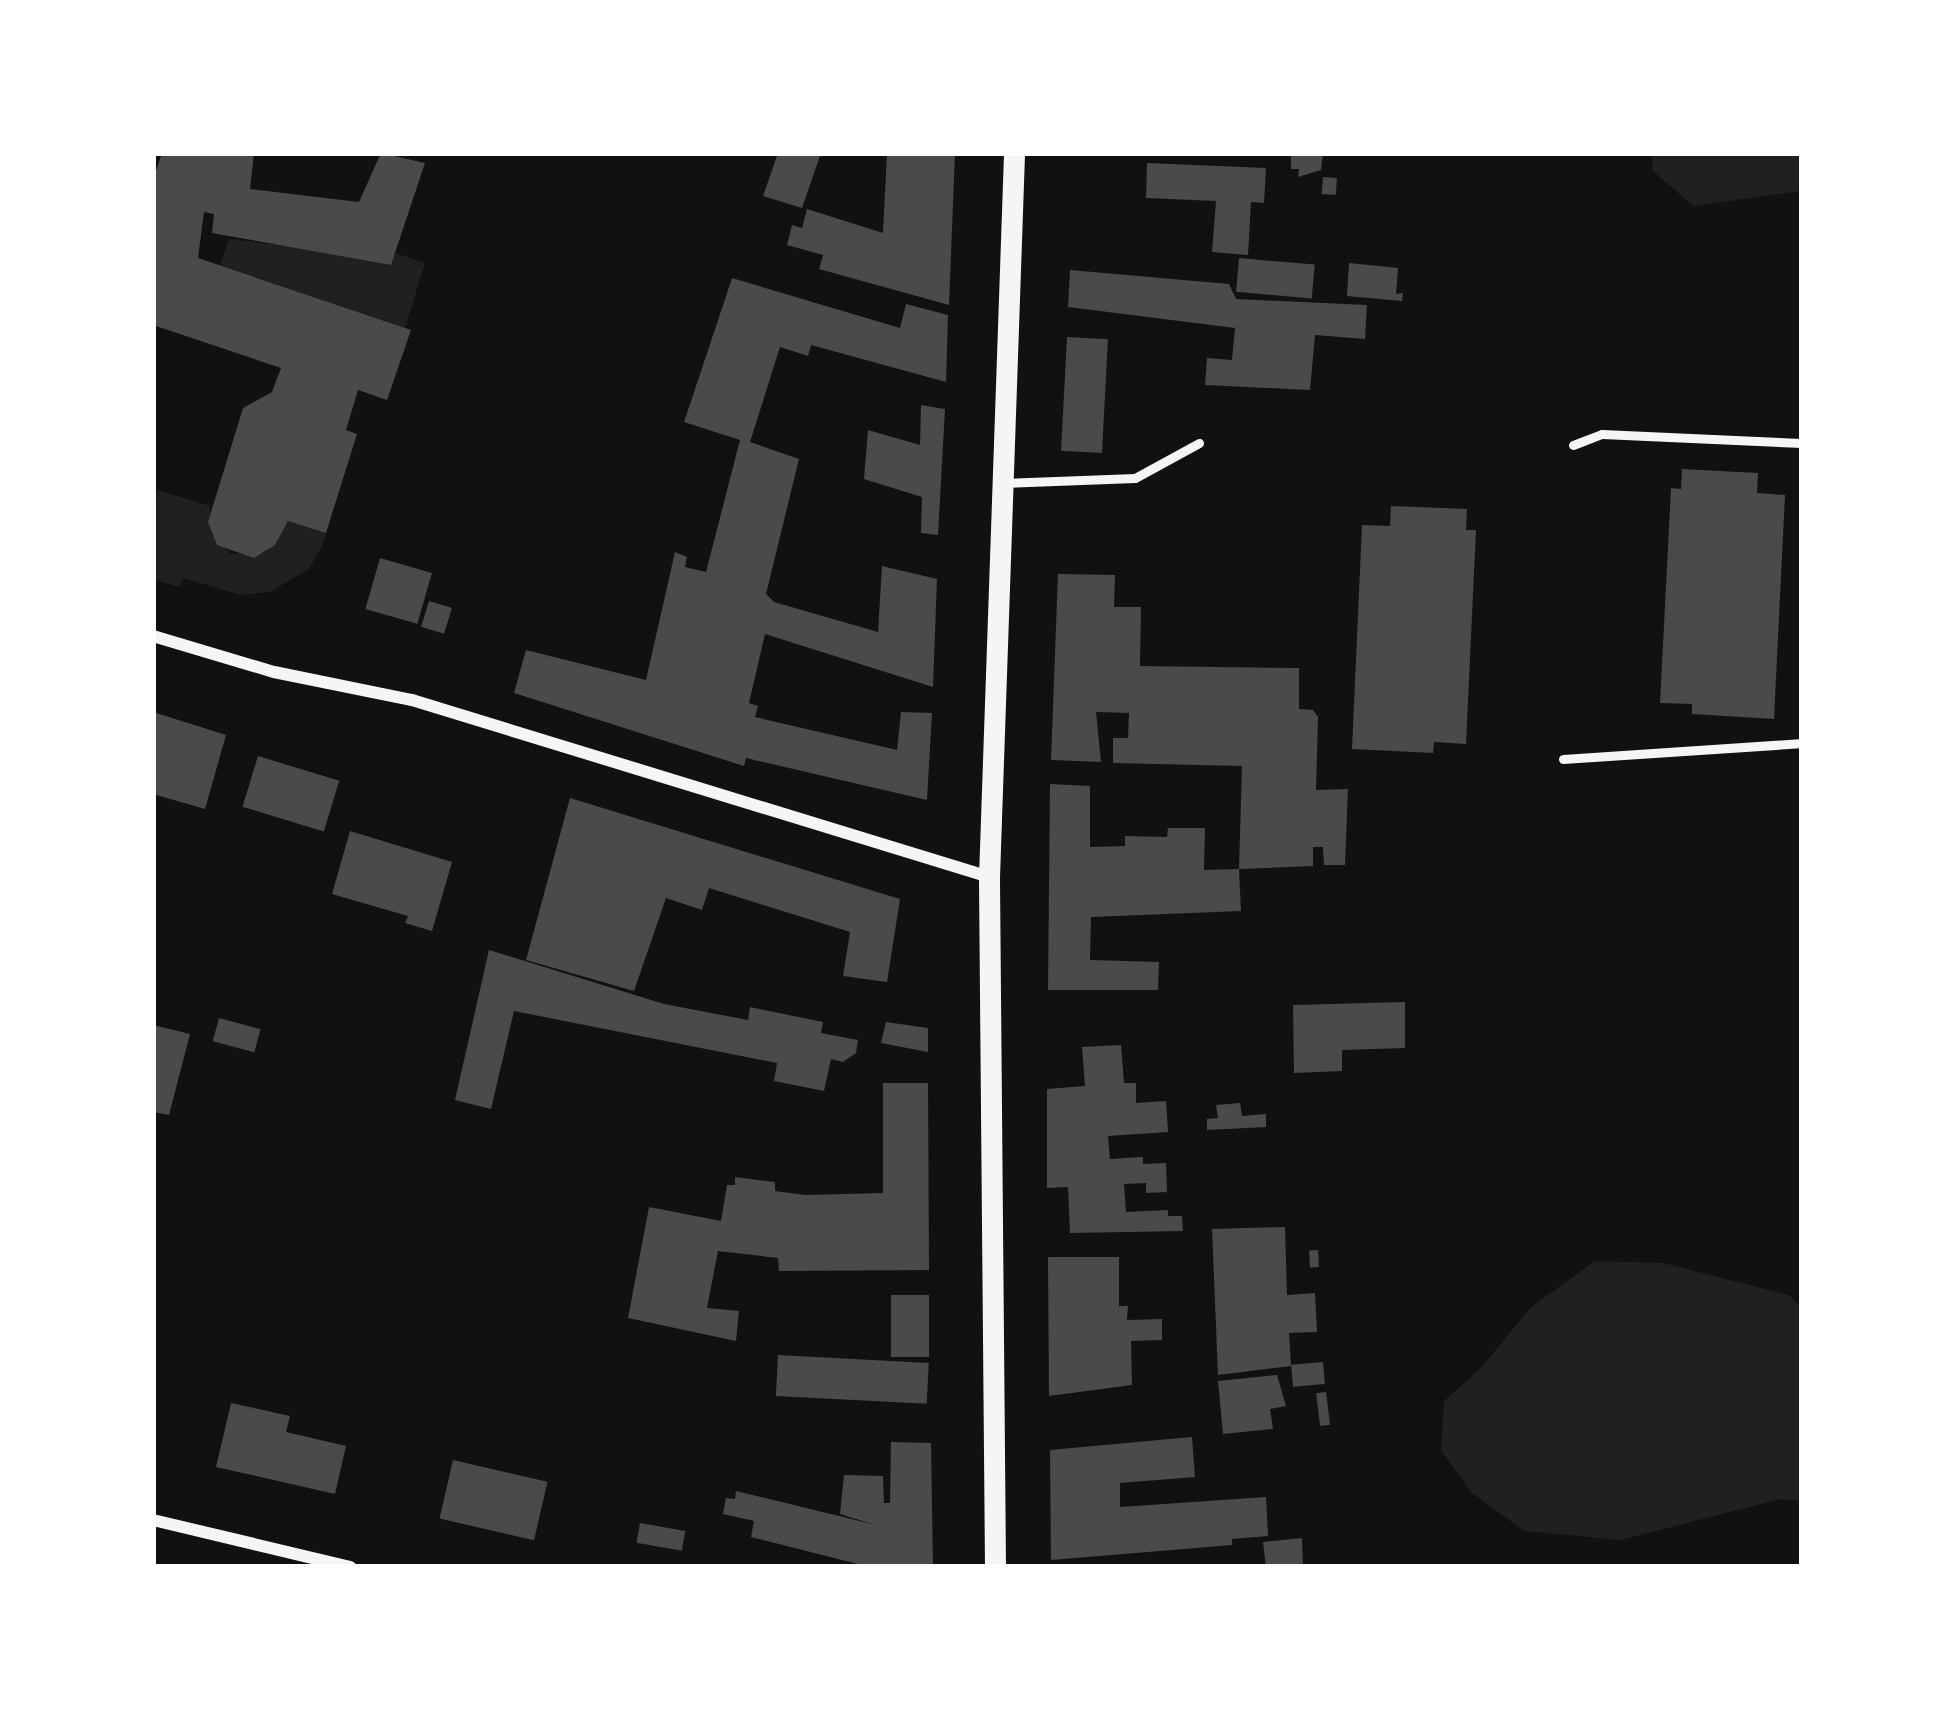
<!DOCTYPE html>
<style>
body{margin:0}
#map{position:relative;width:1955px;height:1720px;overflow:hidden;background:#111;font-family:"Space Grotesk",sans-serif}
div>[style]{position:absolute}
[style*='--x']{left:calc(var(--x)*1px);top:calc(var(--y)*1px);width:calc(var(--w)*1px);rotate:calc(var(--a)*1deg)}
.green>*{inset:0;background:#202020}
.building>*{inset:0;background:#4a4a4a;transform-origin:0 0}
.service>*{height:9px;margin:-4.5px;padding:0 4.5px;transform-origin:4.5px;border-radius:4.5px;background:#f5f5f5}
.minor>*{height:12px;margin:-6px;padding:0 6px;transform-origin:6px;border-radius:6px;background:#f5f5f5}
.tertiary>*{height:21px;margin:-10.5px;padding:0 10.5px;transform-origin:10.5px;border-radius:10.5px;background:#f5f5f5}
span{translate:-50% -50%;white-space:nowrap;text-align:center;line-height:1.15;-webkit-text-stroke:9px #fff;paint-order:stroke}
.frame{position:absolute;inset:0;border:156px solid #fff;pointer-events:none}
</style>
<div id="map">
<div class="green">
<i style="clip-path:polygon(1653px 153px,1802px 153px,1802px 191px,1693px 206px,1652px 170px)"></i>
<i style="clip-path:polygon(229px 239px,393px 258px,395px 253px,425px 263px,405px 328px,220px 265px)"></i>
<i style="clip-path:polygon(157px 490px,210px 506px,211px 533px,231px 554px,265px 553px,288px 521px,326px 533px,321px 548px,309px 569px,270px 592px,240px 595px,183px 578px,179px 587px,153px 579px)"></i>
<i style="clip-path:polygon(1595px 1261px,1663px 1263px,1789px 1295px,1802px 1308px,1802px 1501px,1781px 1499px,1620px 1540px,1524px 1531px,1471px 1492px,1441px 1450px,1444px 1401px,1480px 1369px,1530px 1308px)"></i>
</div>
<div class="building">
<i style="clip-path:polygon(162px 153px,254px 153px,250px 189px,359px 202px,381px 153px,425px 163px,391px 265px,212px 233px,214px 214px,204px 212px,198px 258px,411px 330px,387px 400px,358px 390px,346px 430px,357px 434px,326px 533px,288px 521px,275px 545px,254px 558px,217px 545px,208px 522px,243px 408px,272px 392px,281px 368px,153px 325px,153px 180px)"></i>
<i style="clip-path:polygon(778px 153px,821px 153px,802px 208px,763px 196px)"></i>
<i style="clip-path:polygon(887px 153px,955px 153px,949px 305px,819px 269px,823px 255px,787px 245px,792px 225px,802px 228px,807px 209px,883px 233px)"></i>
<i style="clip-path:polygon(1291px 153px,1323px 153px,1321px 170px,1298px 177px,1299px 169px,1291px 169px)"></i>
<i style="clip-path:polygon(1147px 163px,1266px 168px,1264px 203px,1251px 202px,1248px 255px,1212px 252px,1216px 201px,1146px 198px)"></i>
<i style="left:1323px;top:177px;width:14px;height:17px;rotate:4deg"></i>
<i style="left:1239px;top:258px;width:76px;height:34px;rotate:5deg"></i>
<i style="clip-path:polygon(1349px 263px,1398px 268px,1396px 294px,1403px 293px,1402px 301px,1347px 296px)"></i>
<i style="clip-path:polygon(1070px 270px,1229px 284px,1236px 299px,1367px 305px,1365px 339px,1315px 335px,1310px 390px,1205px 385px,1207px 358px,1232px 360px,1235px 328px,1068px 307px)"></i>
<i style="clip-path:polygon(732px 278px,900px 328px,906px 304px,948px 315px,946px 382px,811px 345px,808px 356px,780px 347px,750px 442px,799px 459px,766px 594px,774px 602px,878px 632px,882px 566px,937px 579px,933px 687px,765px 634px,749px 703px,758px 706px,755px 717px,897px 750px,901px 712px,932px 713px,927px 800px,746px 758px,744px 766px,514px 693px,526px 650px,646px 680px,675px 552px,687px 557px,685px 567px,706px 572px,740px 440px,684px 422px)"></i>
<i style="left:1067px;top:337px;width:41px;height:114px;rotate:3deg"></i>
<i style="clip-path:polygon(921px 405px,945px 409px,938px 535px,921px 533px,922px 497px,864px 479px,868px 430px,920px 445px)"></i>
<i style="clip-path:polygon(1682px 469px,1758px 473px,1757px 493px,1785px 495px,1774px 719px,1692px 714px,1692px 704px,1660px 703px,1671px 488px,1681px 489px)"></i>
<i style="clip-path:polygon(1391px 506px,1467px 509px,1466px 530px,1476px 530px,1466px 744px,1434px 742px,1433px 753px,1352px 749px,1362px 525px,1390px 526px)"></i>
<i style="left:380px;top:558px;width:54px;height:53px;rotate:16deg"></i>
<i style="clip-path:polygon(1058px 574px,1115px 575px,1114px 607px,1141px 607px,1140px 666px,1299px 668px,1299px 709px,1313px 710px,1318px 717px,1316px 790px,1348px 789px,1345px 865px,1324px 865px,1323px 847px,1313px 847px,1313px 866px,1239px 869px,1242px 766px,1113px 763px,1113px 738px,1128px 738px,1129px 713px,1096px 712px,1101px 762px,1051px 760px)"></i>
<i style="left:429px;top:601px;width:24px;height:27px;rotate:17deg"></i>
<i style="clip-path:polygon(153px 712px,226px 735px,205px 809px,153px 794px)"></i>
<i style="left:258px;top:756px;width:85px;height:53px;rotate:17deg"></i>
<i style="clip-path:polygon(1050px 784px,1090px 786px,1090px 847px,1125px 846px,1125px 836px,1167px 837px,1168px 828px,1205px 828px,1204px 870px,1239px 869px,1241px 911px,1091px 917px,1090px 960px,1159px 962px,1158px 990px,1048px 990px)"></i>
<i style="clip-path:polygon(570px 798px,900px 899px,887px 982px,843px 976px,850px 932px,709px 888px,702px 910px,666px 898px,634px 991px,526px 960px)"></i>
<i style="clip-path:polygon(350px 831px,452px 862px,432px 931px,405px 923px,408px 916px,332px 894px)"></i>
<i style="clip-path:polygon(489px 950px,664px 1004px,748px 1020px,750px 1007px,823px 1022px,821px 1033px,858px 1040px,856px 1053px,843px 1062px,831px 1059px,824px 1091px,774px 1081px,777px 1063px,514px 1011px,491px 1109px,455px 1100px)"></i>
<i style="clip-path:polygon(1405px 1002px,1405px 1048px,1342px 1050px,1342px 1071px,1294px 1073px,1293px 1005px)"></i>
<i style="left:219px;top:1018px;width:43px;height:24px;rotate:15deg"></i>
<i style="clip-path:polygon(886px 1022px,928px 1028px,928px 1052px,881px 1043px)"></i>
<i style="clip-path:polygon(153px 1025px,190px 1034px,169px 1115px,153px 1112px)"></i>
<i style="clip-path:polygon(1121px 1045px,1124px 1083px,1136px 1083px,1136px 1103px,1166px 1101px,1168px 1132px,1108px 1136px,1110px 1159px,1143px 1157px,1143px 1164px,1166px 1163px,1167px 1192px,1146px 1193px,1146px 1183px,1124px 1184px,1126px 1212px,1168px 1210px,1168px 1216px,1182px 1216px,1183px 1231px,1070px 1233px,1068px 1187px,1047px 1188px,1047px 1089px,1085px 1086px,1082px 1047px)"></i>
<i style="clip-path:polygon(883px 1083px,928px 1083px,929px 1270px,779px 1271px,778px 1258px,718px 1251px,707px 1308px,739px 1311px,736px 1341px,628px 1318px,649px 1207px,721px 1221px,727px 1185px,735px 1185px,735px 1177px,775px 1182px,775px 1191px,805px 1195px,883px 1193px)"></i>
<i style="clip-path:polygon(1240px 1103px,1242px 1116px,1266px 1114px,1266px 1127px,1207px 1130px,1207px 1119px,1218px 1118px,1216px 1105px)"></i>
<i style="clip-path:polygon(1285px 1227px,1287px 1295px,1315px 1293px,1317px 1332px,1289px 1333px,1291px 1366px,1218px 1375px,1212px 1229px)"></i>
<i style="left:1318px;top:1250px;width:17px;height:9px;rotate:87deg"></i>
<i style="clip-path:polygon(1048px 1257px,1119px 1257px,1119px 1306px,1128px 1306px,1127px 1320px,1162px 1319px,1162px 1340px,1131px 1341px,1132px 1385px,1049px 1396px)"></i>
<i style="left:891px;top:1295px;width:38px;height:62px"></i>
<i style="left:778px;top:1355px;width:151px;height:41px;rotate:3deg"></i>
<i style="left:1323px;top:1362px;width:22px;height:32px;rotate:85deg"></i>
<i style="clip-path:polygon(1277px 1375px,1286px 1406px,1270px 1409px,1273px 1429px,1223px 1434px,1218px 1381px)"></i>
<i style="left:1326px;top:1392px;width:33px;height:10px;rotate:83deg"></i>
<i style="clip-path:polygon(231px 1403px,290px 1416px,286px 1432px,346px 1446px,335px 1494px,216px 1467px)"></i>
<i style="clip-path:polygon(1192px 1437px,1195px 1477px,1120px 1483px,1120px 1507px,1266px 1497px,1268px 1536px,1232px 1539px,1232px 1545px,1051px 1560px,1050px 1450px)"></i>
<i style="clip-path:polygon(891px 1442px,931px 1443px,933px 1567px,870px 1567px,751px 1537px,754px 1521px,723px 1514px,726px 1498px,735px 1499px,736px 1491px,876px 1525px,840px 1514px,844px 1475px,883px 1476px,884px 1503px,890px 1503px)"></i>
<i style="left:453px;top:1460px;width:97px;height:60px;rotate:13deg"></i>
<i style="left:640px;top:1523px;width:46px;height:20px;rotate:10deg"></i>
<i style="clip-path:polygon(1302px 1538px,1303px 1567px,1266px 1567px,1263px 1542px)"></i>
</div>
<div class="service">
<i style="--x:1573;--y:445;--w:31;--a:-21"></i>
<i style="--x:1602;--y:434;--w:200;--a:2.6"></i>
<i style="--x:1002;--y:483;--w:133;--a:-2.2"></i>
<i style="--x:1135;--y:478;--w:73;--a:-28.7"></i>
<i style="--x:1563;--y:759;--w:240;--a:-3.8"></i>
</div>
<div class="minor">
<i style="--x:153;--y:636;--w:126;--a:16.6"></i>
<i style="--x:274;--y:672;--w:141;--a:11.5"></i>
<i style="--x:412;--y:700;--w:604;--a:17.05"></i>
<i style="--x:153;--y:1520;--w:203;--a:13.4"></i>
</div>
<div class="tertiary">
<i style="--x:995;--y:1567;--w:690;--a:-90.5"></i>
<i style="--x:989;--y:877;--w:724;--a:-88.02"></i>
</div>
<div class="frame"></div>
</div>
